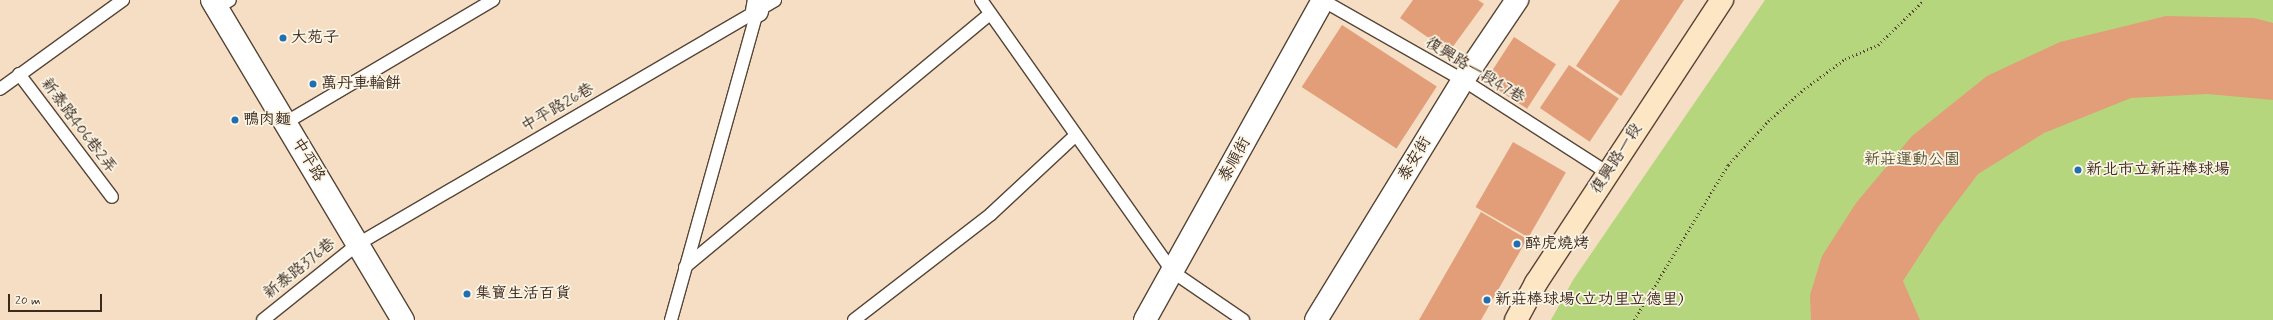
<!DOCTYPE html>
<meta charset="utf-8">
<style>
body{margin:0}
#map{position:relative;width:2273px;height:320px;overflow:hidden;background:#f5dec3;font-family:Mynerve,"LXGW WenKai TC",sans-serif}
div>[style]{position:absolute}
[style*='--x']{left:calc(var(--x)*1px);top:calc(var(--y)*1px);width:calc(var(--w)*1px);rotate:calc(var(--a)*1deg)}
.green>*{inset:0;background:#b6d67d}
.building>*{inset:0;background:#e29e79;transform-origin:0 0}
.path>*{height:2.5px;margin-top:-1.25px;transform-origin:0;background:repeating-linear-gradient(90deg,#574537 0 1px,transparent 0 4px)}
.roads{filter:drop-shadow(1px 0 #574537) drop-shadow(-1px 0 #574537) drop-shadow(0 1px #574537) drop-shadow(0 -1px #574537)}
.lane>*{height:12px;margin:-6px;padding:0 6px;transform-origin:6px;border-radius:6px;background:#fff}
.street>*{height:22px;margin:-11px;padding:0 11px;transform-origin:11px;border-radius:11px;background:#fff}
.secondary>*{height:22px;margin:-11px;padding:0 11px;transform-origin:11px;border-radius:11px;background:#fce6c4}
.dots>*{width:11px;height:11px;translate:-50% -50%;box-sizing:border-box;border:2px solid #fcf5e5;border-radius:50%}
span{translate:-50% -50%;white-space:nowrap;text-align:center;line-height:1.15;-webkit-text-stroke:3.5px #fcf5e5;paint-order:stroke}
.poi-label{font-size:16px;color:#3b2a1e}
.left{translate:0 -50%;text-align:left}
.street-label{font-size:16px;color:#3b2a1e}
.park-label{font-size:16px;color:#5a5536}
.scale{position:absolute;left:8px;top:294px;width:94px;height:18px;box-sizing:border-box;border:2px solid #3b2a1e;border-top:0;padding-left:5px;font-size:12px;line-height:14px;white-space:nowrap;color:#3b2a1e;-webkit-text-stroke:3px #fcf5e5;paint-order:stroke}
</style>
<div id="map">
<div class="green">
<i style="clip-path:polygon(1765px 0,2273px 0,2273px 320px,1551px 320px,1573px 280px)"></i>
</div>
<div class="building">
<i style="clip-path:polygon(1413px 0,1478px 0,1484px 4px,1449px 52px,1400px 18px)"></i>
<i style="clip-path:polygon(1620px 0,1684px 0,1621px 96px,1576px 66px)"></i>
<i style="clip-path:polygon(2166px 16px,2254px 18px,2273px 23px,2273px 100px,2207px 94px,2131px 98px,2044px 133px,1978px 174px,1938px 227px,1903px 281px,1920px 320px,1811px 320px,1810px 295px,1822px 256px,1856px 203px,1912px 136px,1987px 76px,2060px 42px)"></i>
<i style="left:1342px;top:25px;width:113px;height:74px;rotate:33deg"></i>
<i style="left:1514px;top:37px;width:50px;height:53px;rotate:33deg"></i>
<i style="left:1569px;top:65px;width:60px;height:52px;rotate:34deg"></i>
<i style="left:1513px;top:142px;width:61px;height:75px;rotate:30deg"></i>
<i style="clip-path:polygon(1481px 212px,1527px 239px,1481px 320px,1419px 320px)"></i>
</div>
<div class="path">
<i style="--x:1634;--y:320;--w:181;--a:-58.8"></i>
<i style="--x:1728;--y:165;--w:59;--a:-47.7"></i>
<i style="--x:1768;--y:121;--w:48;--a:-41.6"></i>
<i style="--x:1804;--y:89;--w:51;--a:-36.2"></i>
<i style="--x:1845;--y:59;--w:36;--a:-23"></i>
<i style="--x:1878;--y:45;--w:64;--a:-44.4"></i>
</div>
<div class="roads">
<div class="lane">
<i style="--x:981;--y:0;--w:333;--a:54.8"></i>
<i style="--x:1173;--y:272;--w:85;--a:34.4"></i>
<i style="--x:1322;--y:0;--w:162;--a:29.6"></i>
<i style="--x:1463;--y:80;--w:172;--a:32.7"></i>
<i style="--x:217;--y:8;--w:15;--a:-32"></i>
<i style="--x:19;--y:74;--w:154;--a:52.9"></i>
<i style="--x:0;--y:89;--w:152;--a:-35.9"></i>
<i style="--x:285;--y:123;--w:242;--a:-30.6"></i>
<i style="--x:685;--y:267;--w:396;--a:-39.7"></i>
<i style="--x:263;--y:320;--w:122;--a:-38.7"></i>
<i style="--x:358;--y:244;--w:483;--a:-30.3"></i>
<i style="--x:671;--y:320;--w:321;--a:-74.4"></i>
<i style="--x:854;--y:320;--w:173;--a:-37.7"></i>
<i style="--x:991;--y:214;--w:115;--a:-42.9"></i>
</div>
<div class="street">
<i style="--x:212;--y:0;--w:373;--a:59.2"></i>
<i style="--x:757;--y:11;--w:11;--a:-80"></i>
<i style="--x:1145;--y:320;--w:366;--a:-60.9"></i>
<i style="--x:1316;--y:320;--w:281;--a:-58.5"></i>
<i style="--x:1463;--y:80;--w:97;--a:-56"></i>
</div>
<div class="secondary">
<i style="--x:1516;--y:320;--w:42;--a:-61.6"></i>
<i style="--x:1536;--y:283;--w:339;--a:-56.7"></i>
</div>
</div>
<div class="dots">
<i style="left:283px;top:38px;background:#1f6fb2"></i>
<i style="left:313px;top:84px;background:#1f6fb2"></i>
<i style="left:235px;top:120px;background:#1f6fb2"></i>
<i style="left:2078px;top:170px;background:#1f6fb2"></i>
<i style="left:1517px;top:244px;background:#1f6fb2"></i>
<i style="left:467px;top:294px;background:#1f6fb2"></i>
<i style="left:1487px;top:300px;background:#1f6fb2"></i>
</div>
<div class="poi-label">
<span class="left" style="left:291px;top:38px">大苑子</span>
<span class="left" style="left:321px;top:84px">萬丹車輪餅</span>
<span class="left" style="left:243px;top:120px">鴨肉麵</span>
<span class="left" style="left:2086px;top:170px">新北市立新莊棒球場</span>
<span class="left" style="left:1525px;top:244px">醉虎燒烤</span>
<span class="left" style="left:475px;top:294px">集寶生活百貨</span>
<span class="left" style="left:1495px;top:300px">新莊棒球場(立功里立德里)</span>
</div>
<div class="street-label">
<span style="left:1475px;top:71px;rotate:31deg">復興路一段47巷</span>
<span style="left:558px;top:108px;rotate:-30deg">中平路26巷</span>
<span style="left:78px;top:126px;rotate:53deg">新泰路406巷2弄</span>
<span style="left:1415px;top:159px;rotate:-59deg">泰安街</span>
<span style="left:1617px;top:159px;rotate:-57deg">復興路一段</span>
<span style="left:308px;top:160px;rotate:59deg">中平路</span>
<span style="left:1235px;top:160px;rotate:-61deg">泰順街</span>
<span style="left:300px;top:269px;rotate:-39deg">新泰路376巷</span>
</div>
<div class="park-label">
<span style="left:1912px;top:160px">新莊運動公園</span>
</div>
<div class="scale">20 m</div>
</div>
